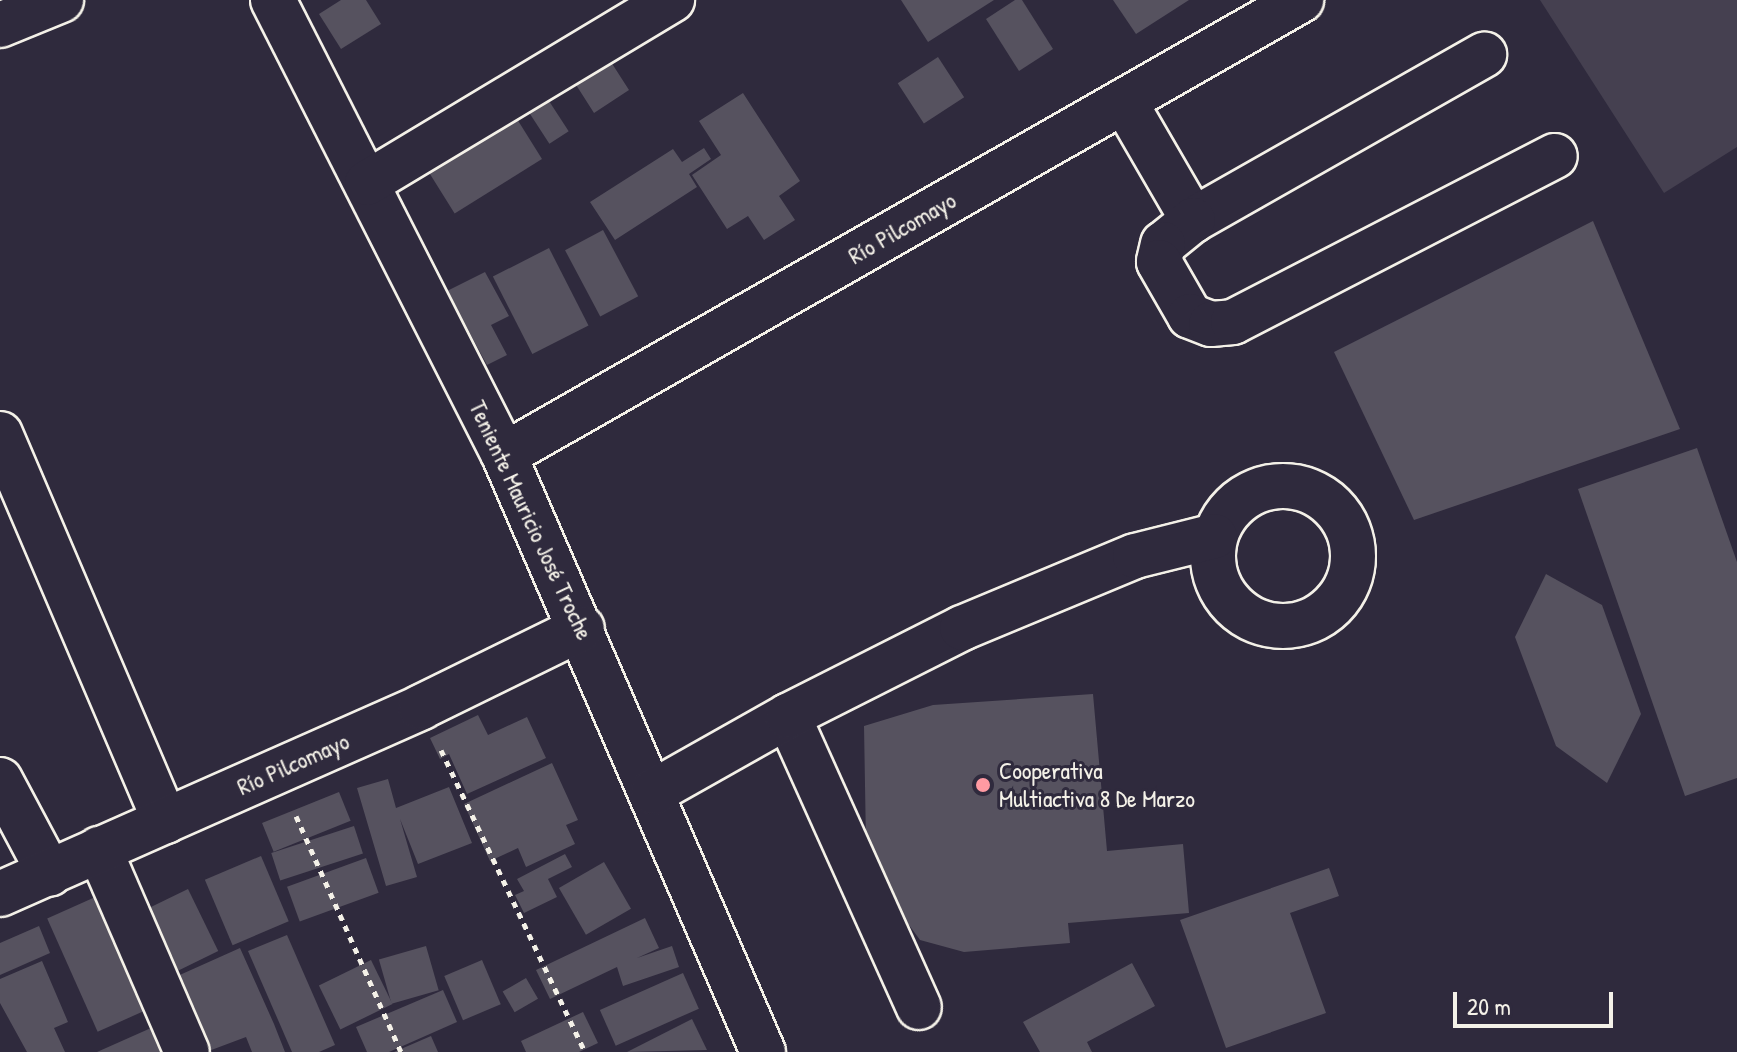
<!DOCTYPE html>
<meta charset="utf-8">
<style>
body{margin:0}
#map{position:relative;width:1737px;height:1052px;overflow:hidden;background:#2f2a3d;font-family:"Patrick Hand",sans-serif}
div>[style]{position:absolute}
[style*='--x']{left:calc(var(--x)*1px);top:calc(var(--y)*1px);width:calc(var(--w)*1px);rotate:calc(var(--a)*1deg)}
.green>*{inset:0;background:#454050}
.building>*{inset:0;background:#56525f;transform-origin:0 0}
.path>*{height:5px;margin-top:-2.5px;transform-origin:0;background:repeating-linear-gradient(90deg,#f4f1e8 0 6px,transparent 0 12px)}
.roads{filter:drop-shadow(2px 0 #f4f1e8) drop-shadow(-2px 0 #f4f1e8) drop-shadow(0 2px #f4f1e8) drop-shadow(0 -2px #f4f1e8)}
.minor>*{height:44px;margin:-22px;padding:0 22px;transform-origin:22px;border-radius:22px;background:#2f2a3d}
.minor>.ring{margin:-22px;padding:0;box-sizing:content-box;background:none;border:44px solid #2f2a3d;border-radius:50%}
.dots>*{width:22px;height:22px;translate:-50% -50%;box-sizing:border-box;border:4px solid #2f2a3d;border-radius:50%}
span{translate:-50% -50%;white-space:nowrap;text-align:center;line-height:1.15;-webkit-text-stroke:6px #2f2a3d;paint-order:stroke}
.street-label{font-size:24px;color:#f4f1e8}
.poi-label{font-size:24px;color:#f4f1e8}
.left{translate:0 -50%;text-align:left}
.scale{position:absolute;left:1453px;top:992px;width:160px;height:36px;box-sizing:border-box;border:4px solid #f4f1e8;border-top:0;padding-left:10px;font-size:24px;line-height:28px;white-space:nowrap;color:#f4f1e8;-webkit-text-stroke:6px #2f2a3d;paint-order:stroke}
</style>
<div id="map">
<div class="green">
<i style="clip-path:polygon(1540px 0,1737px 0,1737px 147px,1664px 193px)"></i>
</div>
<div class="building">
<i style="clip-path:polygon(341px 0,366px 0,381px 24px,341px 49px,319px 14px)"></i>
<i style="clip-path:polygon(901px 0,994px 0,928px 42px)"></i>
<i style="clip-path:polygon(1015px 0,1022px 0,1053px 49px,1019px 71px,986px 19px)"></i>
<i style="clip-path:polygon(1113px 0,1189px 0,1136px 34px)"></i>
<i style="left:938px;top:57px;width:48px;height:48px;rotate:57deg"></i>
<i style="clip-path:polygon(578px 58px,590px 76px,611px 62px,629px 90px,594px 113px,564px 66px)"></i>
<i style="left:536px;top:81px;width:60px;height:23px;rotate:57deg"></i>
<i style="clip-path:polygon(743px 93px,800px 181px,779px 196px,795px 220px,764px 240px,748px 216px,727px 229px,692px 175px,721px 155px,699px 121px)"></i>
<i style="left:507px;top:103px;width:66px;height:103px;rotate:58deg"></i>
<i style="clip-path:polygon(704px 148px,711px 159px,689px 174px,697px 187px,615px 240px,590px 202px,673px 149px,682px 162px)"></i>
<i style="clip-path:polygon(1593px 221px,1680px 429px,1414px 520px,1334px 352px)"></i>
<i style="left:603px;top:230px;width:75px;height:43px;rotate:62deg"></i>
<i style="left:549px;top:248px;width:87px;height:63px;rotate:63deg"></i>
<i style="clip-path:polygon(485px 272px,509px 316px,491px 325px,507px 355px,487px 365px,447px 291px)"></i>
<i style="clip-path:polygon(1697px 448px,1737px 562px,1737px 778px,1685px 796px,1578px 489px)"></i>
<i style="clip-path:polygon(1546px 574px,1602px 605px,1641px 714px,1607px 783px,1556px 746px,1515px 637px)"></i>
<i style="clip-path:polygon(1093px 694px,1107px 851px,1183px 844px,1189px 913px,1068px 923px,1070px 943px,964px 952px,920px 940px,879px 884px,866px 844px,864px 726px,933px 705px)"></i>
<i style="clip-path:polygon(478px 715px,488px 735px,527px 717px,546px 758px,467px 794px,449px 754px,440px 759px,430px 738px)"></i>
<i style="clip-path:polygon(552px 763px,578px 820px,566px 825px,575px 844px,526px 867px,518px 848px,490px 861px,464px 804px)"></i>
<i style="clip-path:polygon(388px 779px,396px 808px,449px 787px,472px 843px,418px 864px,400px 819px,417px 877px,386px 886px,357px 788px)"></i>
<i style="left:339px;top:792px;width:31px;height:83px;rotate:68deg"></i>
<i style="left:354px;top:826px;width:29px;height:87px;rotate:72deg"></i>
<i style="clip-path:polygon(565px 854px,572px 867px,548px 879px,557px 897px,524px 913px,515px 895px,524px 891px,517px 879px)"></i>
<i style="left:261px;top:856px;width:71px;height:61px;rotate:67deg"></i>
<i style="left:366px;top:858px;width:37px;height:84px;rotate:70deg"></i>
<i style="left:604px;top:862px;width:54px;height:52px;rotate:60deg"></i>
<i style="clip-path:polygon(1329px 868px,1339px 896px,1290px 913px,1326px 1013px,1226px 1048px,1180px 920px)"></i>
<i style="left:188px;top:889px;width:69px;height:59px;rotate:64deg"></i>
<i style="left:102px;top:894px;width:124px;height:60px;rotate:66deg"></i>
<i style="clip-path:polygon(645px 918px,659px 948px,637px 958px,672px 946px,679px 967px,623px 986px,617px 967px,550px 999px,536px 970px)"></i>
<i style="clip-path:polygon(39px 926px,50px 953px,0 975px,0 943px)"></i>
<i style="clip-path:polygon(287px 935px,335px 1045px,319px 1052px,292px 1052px,248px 951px)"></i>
<i style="left:426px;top:946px;width:46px;height:49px;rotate:74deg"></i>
<i style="clip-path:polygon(240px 948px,274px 1024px,285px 1052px,252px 1052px,246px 1037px,206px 1052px,173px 978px)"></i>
<i style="left:371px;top:960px;width:49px;height:58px;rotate:64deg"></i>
<i style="left:482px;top:960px;width:48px;height:41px;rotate:67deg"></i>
<i style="clip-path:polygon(42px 961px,68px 1022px,54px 1028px,65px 1052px,27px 1052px,0 1003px,0 979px)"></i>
<i style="clip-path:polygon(1132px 963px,1155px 1006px,1087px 1042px,1092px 1052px,1040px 1052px,1023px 1022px)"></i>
<i style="left:683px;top:973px;width:39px;height:91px;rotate:66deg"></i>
<i style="left:526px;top:978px;width:24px;height:27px;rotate:60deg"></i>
<i style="clip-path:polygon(443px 990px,457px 1022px,389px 1052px,367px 1052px,356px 1027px)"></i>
<i style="clip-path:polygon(583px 1012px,598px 1043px,579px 1052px,526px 1052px,521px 1041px)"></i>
<i style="clip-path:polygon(692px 1019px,707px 1050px,627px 1052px)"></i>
<i style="clip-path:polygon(151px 1028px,161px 1052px,97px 1052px)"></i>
<i style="clip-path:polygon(431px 1036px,438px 1052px,394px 1052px)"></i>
</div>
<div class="path">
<i style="--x:441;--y:750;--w:335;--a:64.5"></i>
<i style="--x:296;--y:816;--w:258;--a:66"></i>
</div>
<div class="roads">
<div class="minor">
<i style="--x:273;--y:0;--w:510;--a:63.08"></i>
<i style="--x:504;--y:455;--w:651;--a:66.55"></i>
<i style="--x:0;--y:25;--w:66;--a:-22.3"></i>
<i style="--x:1124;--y:101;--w:138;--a:59.9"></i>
<i style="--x:1193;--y:220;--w:335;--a:-29.6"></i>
<i style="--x:367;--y:183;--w:356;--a:-31"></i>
<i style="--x:1193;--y:220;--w:38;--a:141"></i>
<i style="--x:1163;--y:244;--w:18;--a:103"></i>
<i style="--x:1159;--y:262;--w:62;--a:60.1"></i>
<i style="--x:1190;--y:316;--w:22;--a:21"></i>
<i style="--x:1211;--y:324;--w:22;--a:-5"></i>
<i style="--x:1233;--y:322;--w:362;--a:-27.3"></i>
<i style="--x:0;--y:434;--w:421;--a:66.9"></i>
<i style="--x:504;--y:455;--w:918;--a:-29.72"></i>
<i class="ring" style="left:1213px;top:486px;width:96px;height:96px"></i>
<i style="--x:788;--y:716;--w:319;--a:65.8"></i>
<i style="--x:0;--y:780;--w:106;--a:62"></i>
<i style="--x:653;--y:792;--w:155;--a:-29.4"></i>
<i style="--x:788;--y:716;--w:195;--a:-26.8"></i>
<i style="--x:962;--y:628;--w:187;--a:-22.6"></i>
<i style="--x:1135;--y:556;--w:82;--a:-14"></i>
<i style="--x:99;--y:849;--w:221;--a:66.6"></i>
<i style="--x:0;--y:894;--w:461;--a:-23.9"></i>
<i style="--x:421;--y:707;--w:179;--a:-26.1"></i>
</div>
</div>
<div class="dots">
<i style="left:983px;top:785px;background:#ff9aa2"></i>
</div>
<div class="street-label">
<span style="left:902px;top:228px;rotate:-30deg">Río Pilcomayo</span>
<span style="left:531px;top:520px;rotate:65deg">Teniente Mauricio José Troche</span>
<span style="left:293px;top:764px;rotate:-24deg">Río Pilcomayo</span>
</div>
<div class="poi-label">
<span class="left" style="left:999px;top:785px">Cooperativa<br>Multiactiva 8 De Marzo</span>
</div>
<div class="scale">20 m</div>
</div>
